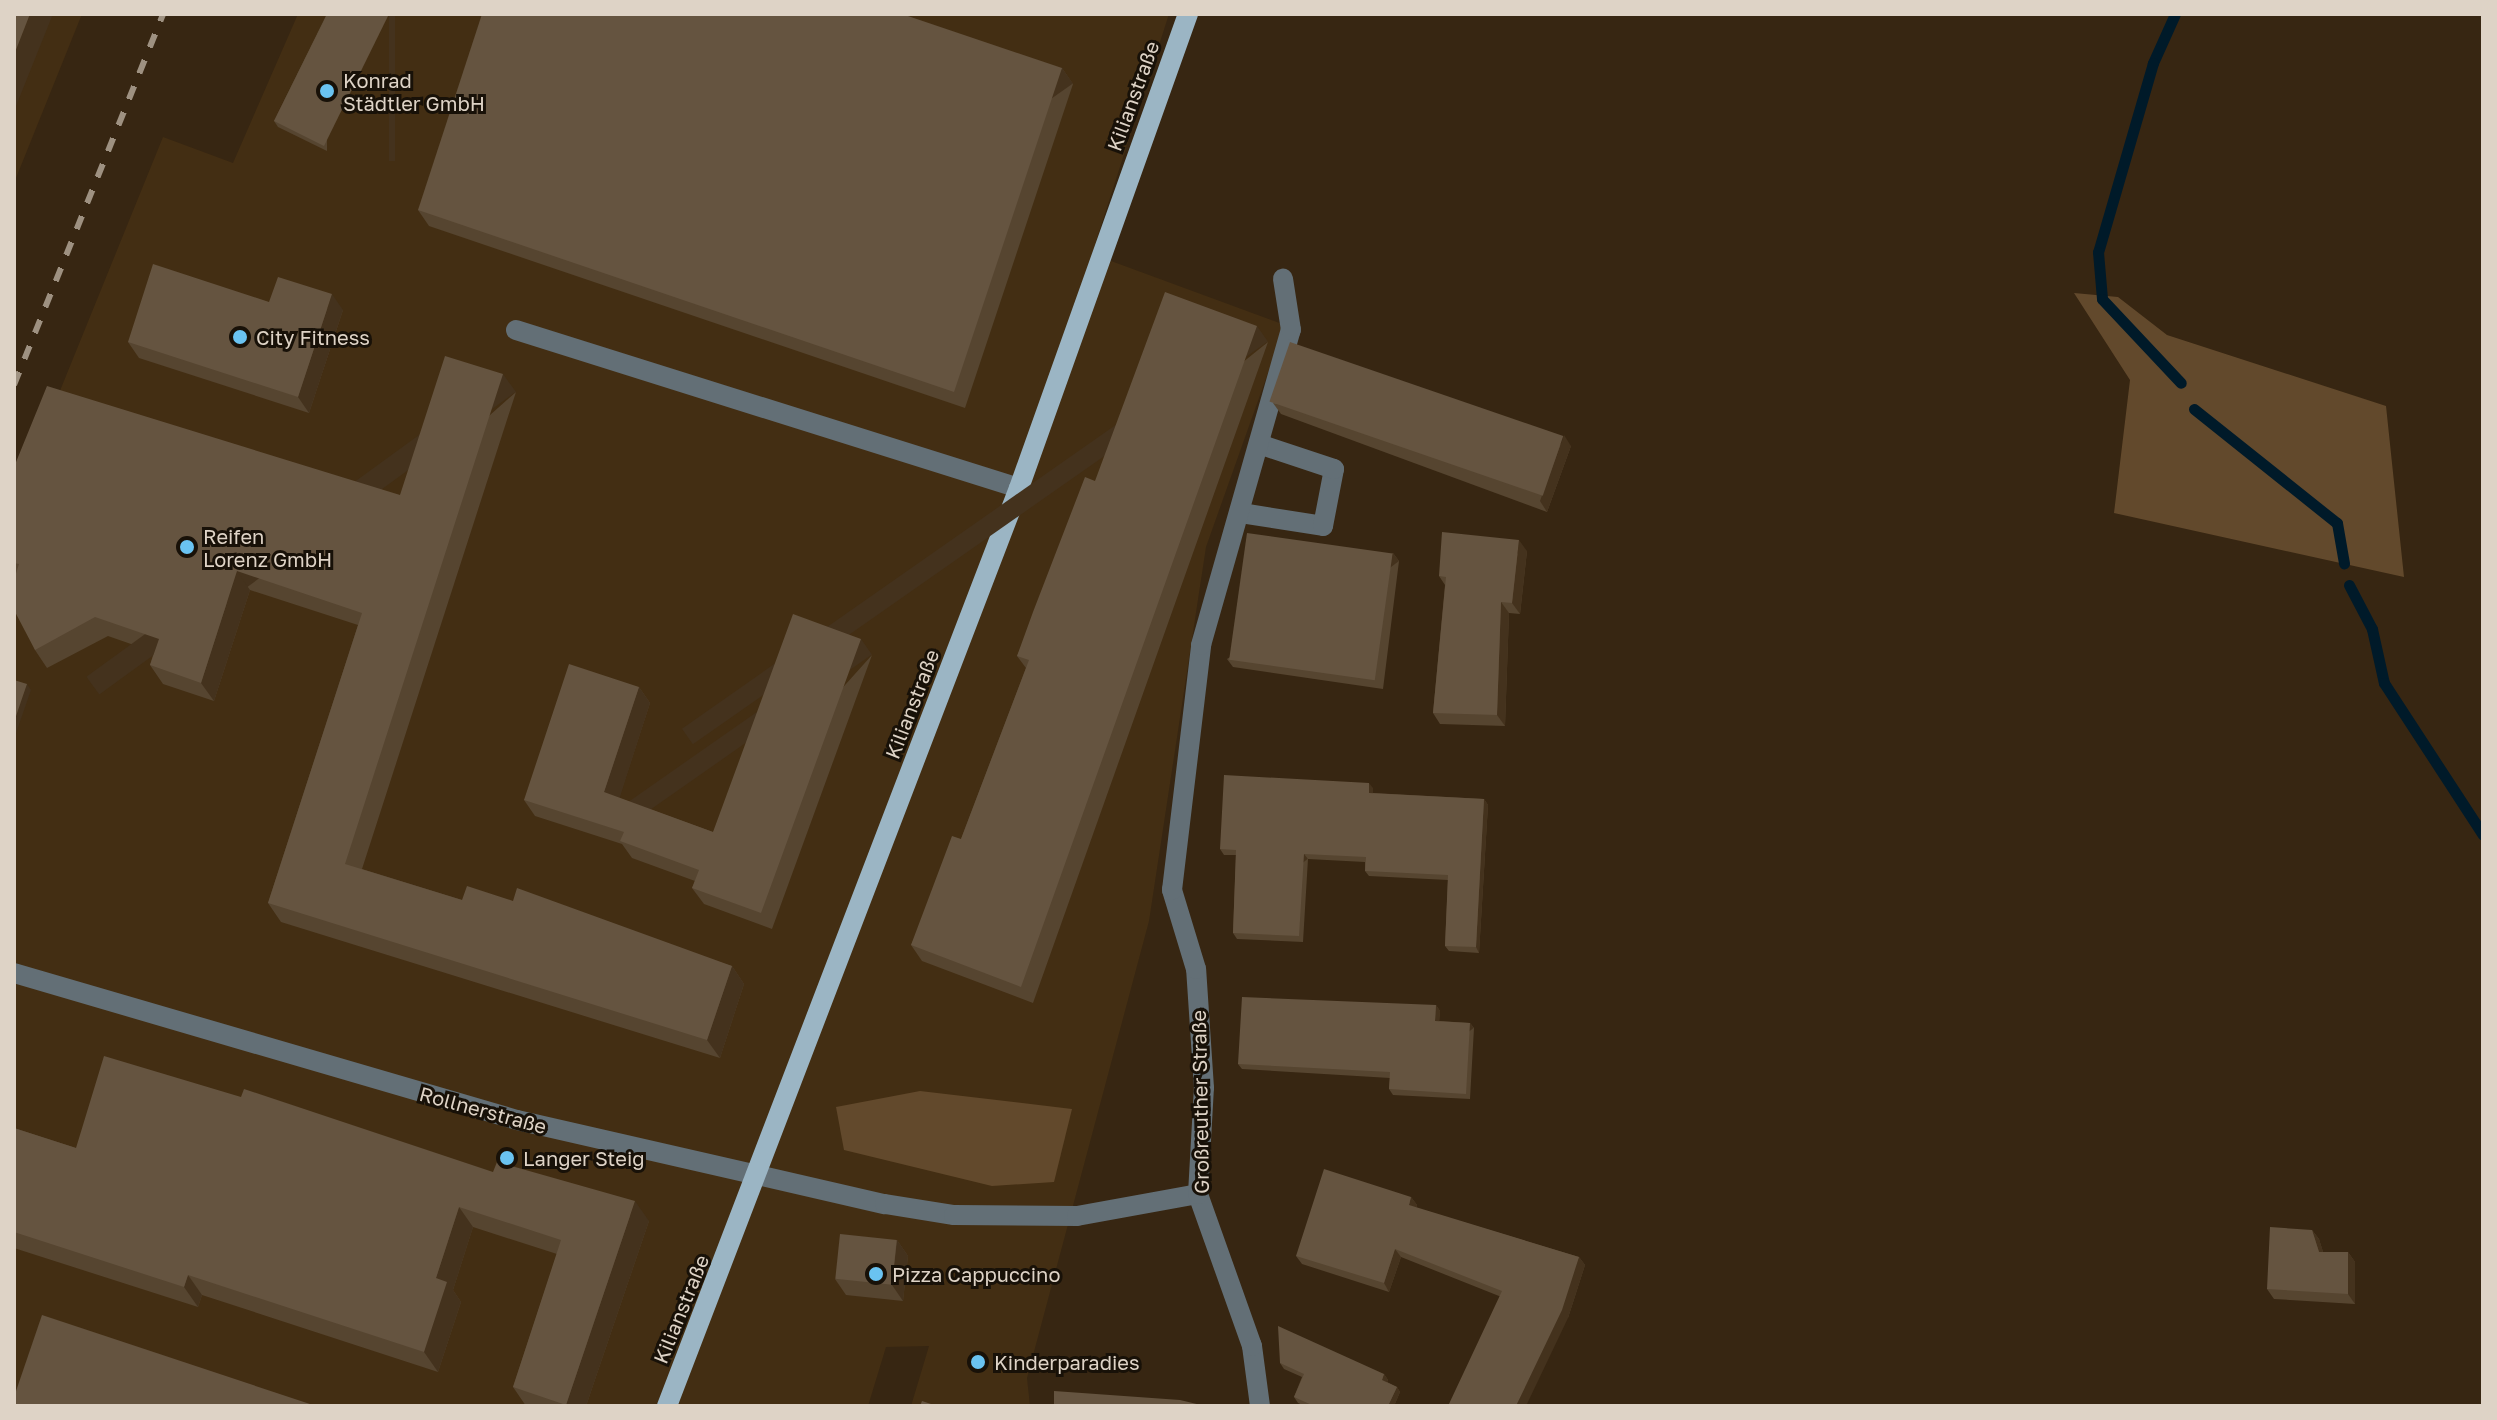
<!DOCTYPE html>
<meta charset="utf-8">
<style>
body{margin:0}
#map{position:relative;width:2497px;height:1420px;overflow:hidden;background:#372612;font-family:"Golos Text",sans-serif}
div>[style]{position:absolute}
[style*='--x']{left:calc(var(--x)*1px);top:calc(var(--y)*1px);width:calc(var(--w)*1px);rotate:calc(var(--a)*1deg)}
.built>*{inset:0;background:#432e13}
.green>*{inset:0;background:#62492c}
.stream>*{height:11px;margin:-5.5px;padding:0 5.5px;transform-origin:5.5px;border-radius:5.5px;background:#001a29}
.minor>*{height:20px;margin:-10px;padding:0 10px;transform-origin:10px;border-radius:10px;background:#636f76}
.major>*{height:20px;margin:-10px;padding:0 10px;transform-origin:10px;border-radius:10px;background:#9bb5c4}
.rail>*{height:6px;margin-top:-3px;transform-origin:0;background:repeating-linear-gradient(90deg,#9e9181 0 14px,transparent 0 28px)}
.wall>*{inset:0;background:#564530}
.shaded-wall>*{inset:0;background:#44321d;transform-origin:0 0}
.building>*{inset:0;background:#655440;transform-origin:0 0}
.dots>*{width:22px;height:22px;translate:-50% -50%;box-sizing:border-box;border:4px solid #181108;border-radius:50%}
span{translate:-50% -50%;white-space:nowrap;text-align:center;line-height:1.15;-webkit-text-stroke:6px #181108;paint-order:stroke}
.poi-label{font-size:20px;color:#ded3c6}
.left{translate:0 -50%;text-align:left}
.street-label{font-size:20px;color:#ded3c6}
.frame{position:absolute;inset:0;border:16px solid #ded3c6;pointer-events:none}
</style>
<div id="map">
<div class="built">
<i style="clip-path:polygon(14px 14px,82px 14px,14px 183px)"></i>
<i style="clip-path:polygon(298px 14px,1169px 14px,1092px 254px,1285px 325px,1206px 547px,1149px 921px,1027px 1378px,1030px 1406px,911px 1406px,929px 1346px,886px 1347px,868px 1406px,14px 1406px,14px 504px,163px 137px,233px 163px)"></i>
</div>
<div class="green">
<i style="clip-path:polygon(2074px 293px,2118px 297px,2167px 335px,2386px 406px,2404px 577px,2114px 513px,2130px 380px)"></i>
<i style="clip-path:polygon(920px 1091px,1072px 1109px,1054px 1182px,992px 1186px,844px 1150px,836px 1107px)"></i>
</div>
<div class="stream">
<i style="--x:2175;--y:14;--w:54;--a:114.2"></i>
<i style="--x:2153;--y:63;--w:197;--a:106.2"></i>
<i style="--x:2098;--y:252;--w:47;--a:85.1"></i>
<i style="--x:2102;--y:299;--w:115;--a:46.8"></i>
<i style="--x:2194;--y:409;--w:183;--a:38.6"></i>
<i style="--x:2337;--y:523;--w:41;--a:80.1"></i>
<i style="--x:2349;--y:585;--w:50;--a:62.4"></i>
<i style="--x:2372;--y:629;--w:55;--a:77.5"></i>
<i style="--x:2384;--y:683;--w:181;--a:56.9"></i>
</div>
<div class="minor">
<i style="--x:516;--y:330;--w:527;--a:17.44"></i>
<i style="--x:1241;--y:513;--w:83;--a:9"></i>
<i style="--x:1323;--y:526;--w:58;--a:-79.1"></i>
<i style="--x:1334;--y:469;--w:79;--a:-161.6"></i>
<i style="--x:14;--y:973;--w:524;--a:16.29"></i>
<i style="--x:517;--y:1120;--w:377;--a:12.9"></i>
<i style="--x:885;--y:1204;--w:70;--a:9.1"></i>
<i style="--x:954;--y:1215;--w:123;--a:0.5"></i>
<i style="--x:1077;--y:1216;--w:123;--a:-10.3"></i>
<i style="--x:1260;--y:1406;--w:61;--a:-97.6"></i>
<i style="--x:1252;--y:1346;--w:161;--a:-109.6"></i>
<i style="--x:1198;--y:1194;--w:106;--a:-86.8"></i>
<i style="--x:1204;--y:1088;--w:119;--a:-93.8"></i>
<i style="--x:1196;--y:969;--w:83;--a:-106.9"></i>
<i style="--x:1172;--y:890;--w:247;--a:-83.2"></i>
<i style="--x:1201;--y:645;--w:328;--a:-74.1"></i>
<i style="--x:1291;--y:330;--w:52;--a:-98.9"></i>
</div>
<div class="major">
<i style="--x:667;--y:1406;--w:983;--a:-69.02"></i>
<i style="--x:1019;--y:488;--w:503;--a:-70.38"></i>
</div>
<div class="rail">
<i style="--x:14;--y:385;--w:400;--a:-68.1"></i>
</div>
<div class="wall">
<i style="clip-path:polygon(327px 14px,327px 151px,278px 127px,274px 121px)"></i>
<i style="clip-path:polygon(1062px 68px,1073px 84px,965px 408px,429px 226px,418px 210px)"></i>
<i style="clip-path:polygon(269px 302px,343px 310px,309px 413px,139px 358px,128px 342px)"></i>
<i style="clip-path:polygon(1268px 342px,1033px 1003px,922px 961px,911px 945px,961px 839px,1026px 668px,1017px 656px,1095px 481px)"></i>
<i style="clip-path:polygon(516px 392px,362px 869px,462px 900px,513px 901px,732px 966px,744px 984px,720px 1058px,281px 922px,268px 903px,358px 625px,250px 590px,214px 701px,163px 684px,150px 665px,154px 652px,108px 636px,47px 668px,35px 650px,14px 577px,14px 467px,400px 495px)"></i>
<i style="clip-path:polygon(1273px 403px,1571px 446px,1547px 512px,1281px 414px)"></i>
<i style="clip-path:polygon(1527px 551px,1520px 614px,1509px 613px,1505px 726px,1440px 724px,1433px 713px,1445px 585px,1439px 576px)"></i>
<i style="clip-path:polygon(1393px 553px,1399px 561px,1383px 689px,1233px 667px,1227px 659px)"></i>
<i style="clip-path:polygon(872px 655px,772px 929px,704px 904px,692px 888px,695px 881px,632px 858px,622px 844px,535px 816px,524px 800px,639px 687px,650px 703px,619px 798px,713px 832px)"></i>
<i style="clip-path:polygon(1373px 788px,1373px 793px,1484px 799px,1488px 805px,1479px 953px,1449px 951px,1445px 946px,1448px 880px,1369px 876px,1365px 871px,1365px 862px,1308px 859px,1303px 942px,1237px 939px,1233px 933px,1236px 855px,1224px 855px,1220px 849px)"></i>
<i style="clip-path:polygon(1436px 1005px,1440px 1011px,1439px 1021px,1470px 1023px,1474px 1028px,1470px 1099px,1393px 1095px,1389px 1089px,1390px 1078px,1242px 1069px,1238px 1064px)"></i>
<i style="clip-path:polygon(241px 1097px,649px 1221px,586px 1406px,526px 1406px,513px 1387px,557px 1254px,473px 1227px,453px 1290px,461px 1302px,438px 1372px,202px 1295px,198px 1307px,14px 1248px,14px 1128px,76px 1148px)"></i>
<i style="clip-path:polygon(1411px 1197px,1417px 1205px,1416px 1208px,1579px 1257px,1585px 1265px,1568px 1318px,1499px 1296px,1401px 1257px,1389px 1292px,1302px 1264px,1296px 1256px)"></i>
<i style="clip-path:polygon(2312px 1230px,2319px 1239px,2323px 1252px,2348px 1252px,2355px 1262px,2355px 1304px,2274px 1299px,2267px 1289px)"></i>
<i style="clip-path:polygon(897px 1240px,908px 1256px,903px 1301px,846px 1295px,835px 1279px)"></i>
<i style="clip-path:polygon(1280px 1363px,1384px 1374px,1388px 1380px,1387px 1382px,1397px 1387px,1400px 1392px,1394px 1406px,1305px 1406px,1298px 1403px,1294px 1397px,1302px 1377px,1284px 1369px)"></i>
</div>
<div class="shaded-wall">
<i style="clip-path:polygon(30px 14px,53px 14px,14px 111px,14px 55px)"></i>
<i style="left:389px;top:14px;width:6px;height:147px"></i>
<i style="left:1062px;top:68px;width:19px;height:342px;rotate:55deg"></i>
<i style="clip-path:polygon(332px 294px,343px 310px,309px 413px,298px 397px)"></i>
<i style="left:1257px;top:326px;width:19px;height:702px;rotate:55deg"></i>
<i style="left:503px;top:374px;width:22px;height:515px;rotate:54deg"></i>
<i style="clip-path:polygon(1564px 435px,1571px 446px,1547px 512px,1540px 501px)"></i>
<i style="clip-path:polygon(1519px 540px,1527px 551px,1520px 614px,1512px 603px)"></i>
<i style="left:1393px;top:553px;width:10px;height:129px;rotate:53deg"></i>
<i style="clip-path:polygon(237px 571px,250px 590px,214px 701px,201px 683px)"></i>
<i style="clip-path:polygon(1501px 602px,1509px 613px,1505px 726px,1497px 715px)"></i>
<i style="left:861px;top:639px;width:19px;height:292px;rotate:55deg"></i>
<i style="clip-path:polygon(27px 684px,31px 690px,14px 739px,14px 722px)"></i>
<i style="clip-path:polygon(639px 687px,650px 703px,616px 809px,604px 792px)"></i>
<i style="clip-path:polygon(1369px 783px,1373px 788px,1373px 799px,1369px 793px)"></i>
<i style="clip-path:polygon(1484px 799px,1488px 805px,1479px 953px,1476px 947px)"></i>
<i style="left:1304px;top:854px;width:6px;height:82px;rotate:51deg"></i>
<i style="clip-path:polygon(732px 966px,744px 984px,720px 1058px,707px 1040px)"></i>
<i style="clip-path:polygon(1436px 1005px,1440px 1011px,1439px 1027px,1435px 1021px)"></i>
<i style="left:1470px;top:1023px;width:6px;height:71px;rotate:51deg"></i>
<i style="clip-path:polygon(1411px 1197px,1417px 1205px,1414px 1213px,1409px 1205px)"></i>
<i style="clip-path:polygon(635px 1201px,649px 1221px,586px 1406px,567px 1406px,566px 1405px)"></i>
<i style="clip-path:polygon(459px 1207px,473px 1227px,453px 1290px,461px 1302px,438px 1372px,424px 1352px,436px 1278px)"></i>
<i style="clip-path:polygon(2312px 1230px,2319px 1239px,2326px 1262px,2319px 1252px)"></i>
<i style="clip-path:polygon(897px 1240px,908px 1256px,903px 1301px,892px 1285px)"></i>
<i style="clip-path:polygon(1395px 1249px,1401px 1257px,1389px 1292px,1384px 1283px)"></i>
<i style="clip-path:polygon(2348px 1252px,2355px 1262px,2355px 1304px,2348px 1294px)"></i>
<i style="clip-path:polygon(1579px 1257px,1585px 1265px,1568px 1318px,1526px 1406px,1516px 1406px)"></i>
<i style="clip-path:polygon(188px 1275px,202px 1295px,198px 1307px,184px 1287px)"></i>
<i style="clip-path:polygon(1384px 1374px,1388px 1380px,1385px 1386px,1382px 1380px)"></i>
<i style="clip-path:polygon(1397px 1387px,1400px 1392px,1394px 1406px,1388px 1406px)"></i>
</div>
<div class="building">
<i style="clip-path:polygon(14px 14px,30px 14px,14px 55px)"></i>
<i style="clip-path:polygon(327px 14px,389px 14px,324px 146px,274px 121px)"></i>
<i style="clip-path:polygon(482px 14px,902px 14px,1062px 68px,954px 392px,418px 210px)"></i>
<i style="clip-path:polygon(153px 264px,269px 302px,278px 277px,332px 294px,298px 397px,128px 342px)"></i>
<i style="clip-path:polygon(1165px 292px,1257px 326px,1021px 987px,911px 945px,952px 836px,961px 839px,1029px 660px,1017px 656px,1033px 612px,1085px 477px,1095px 481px)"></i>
<i style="left:1290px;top:342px;width:289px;height:63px;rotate:19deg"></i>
<i style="clip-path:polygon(445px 356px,503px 374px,345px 864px,462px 900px,467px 886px,513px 901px,517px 888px,732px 966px,707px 1040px,268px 903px,362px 613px,237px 571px,201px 683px,150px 665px,159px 639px,95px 617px,35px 650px,14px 610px,14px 580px,19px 564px,14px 563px,14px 467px,47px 386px,400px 495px)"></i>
<i style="clip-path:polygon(1442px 532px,1519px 540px,1512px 603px,1501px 602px,1497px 715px,1433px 713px,1446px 577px,1439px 576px)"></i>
<i style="left:1247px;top:533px;width:147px;height:128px;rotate:8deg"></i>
<i style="clip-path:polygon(793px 614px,861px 639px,761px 913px,692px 888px,699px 870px,620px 841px,624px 832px,524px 800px,569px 664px,639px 687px,604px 792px,713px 832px)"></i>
<i style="clip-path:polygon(14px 680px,27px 684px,14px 722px)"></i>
<i style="clip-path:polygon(1224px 775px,1369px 783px,1369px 793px,1484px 799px,1476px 947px,1445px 946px,1448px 875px,1365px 871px,1366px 857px,1304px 854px,1299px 936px,1233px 933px,1236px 850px,1220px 849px)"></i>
<i style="clip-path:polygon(1242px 997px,1436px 1005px,1435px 1021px,1470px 1023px,1466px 1094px,1389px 1089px,1390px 1072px,1238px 1064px)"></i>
<i style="clip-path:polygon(104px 1056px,241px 1097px,244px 1089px,493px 1172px,497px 1162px,635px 1201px,566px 1405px,513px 1387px,561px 1240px,459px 1207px,436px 1278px,447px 1282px,424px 1352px,188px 1275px,184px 1287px,14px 1232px,14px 1128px,76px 1148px)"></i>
<i style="clip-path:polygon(1324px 1169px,1411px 1197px,1409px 1205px,1579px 1257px,1562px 1310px,1516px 1406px,1448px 1406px,1502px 1291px,1395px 1249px,1384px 1283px,1296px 1256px)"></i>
<i style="clip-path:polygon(2270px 1227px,2312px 1230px,2319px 1252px,2348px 1252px,2348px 1294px,2267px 1289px)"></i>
<i style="left:840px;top:1234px;width:57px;height:45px;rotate:6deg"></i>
<i style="clip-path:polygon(42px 1315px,316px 1406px,14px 1406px,14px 1397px)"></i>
<i style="clip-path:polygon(1278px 1326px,1384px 1374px,1382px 1380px,1397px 1387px,1388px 1406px,1314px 1406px,1294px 1397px,1304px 1374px,1280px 1363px)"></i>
<i style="clip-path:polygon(1054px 1391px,1180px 1400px,1205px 1406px,1054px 1406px)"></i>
<i style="clip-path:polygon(922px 1401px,937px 1406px,920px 1406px)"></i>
</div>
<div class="dots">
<i style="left:327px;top:91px;background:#6ac3f1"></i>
<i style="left:240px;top:337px;background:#6ac3f1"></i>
<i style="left:187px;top:547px;background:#6ac3f1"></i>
<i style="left:507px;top:1158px;background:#6ac3f1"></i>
<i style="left:876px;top:1274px;background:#6ac3f1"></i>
<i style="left:978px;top:1362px;background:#6ac3f1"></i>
</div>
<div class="poi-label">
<span class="left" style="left:343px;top:92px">Konrad<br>Städtler GmbH</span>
<span class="left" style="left:256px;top:337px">City Fitness</span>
<span class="left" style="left:203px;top:548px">Reifen<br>Lorenz GmbH</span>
<span class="left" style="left:523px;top:1158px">Langer Steig</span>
<span class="left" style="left:892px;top:1274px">Pizza Cappuccino</span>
<span class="left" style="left:994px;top:1362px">Kinderparadies</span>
</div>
<div class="street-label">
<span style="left:1133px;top:96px;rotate:-70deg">Kilianstraße</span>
<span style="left:912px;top:704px;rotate:-69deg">Kilianstraße</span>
<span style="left:1200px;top:1102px;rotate:-91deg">Großreuther Straße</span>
<span style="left:483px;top:1110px;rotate:15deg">Rollnerstraße</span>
<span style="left:681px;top:1309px;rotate:-68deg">Kilianstraße</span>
</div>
<div class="frame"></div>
</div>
